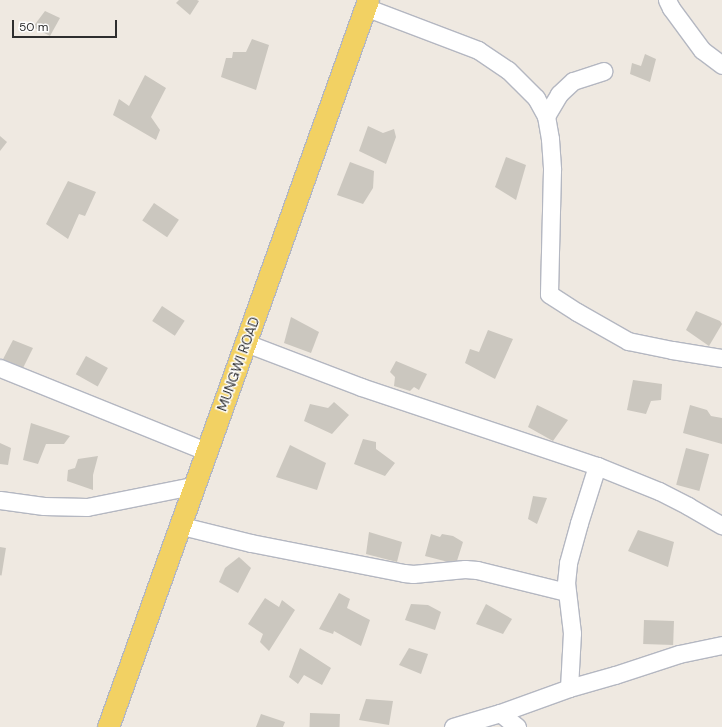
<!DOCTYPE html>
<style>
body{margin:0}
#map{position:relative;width:722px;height:727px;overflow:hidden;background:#efe9e1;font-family:"DM Sans",sans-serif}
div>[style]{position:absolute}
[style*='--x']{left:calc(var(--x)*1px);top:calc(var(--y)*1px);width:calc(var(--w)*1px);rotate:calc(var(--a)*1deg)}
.building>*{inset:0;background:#cbc7bf;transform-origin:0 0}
.roads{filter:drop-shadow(1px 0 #b4b7c1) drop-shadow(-1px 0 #b4b7c1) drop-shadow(0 1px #b4b7c1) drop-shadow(0 -1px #b4b7c1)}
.minor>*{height:17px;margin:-8.5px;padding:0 8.5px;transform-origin:8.5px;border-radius:8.5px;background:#fff}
.major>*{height:21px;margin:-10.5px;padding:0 10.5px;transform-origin:10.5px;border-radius:10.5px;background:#f2d163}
span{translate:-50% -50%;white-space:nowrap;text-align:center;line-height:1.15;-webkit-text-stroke:3px #fff;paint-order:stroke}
.street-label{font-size:14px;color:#2e2e2e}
.scale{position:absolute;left:12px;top:20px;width:105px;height:18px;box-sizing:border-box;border:2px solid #2e2e2e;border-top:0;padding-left:5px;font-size:12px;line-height:14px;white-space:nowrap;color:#2e2e2e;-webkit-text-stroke:3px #fff;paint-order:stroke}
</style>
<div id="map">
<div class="building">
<i style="clip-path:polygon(179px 0,197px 0,199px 1px,190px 15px,176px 3px)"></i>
<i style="clip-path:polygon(45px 11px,60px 18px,50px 36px,33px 27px)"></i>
<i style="clip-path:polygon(252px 39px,269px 45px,256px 90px,221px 77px,226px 58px,232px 58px,233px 52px,246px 52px)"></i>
<i style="clip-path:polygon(645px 54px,656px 59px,650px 82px,630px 74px,632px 63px,641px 66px)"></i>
<i style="clip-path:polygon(145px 75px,166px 88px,151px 117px,160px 130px,156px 140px,113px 115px,119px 99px,129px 106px)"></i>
<i style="clip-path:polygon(368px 126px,383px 133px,394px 129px,396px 137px,386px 164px,359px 151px)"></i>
<i style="clip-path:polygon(0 136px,7px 142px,0 151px)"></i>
<i style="clip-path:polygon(506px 157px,526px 165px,516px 200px,495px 187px)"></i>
<i style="clip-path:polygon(350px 162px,374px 171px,373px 188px,363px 204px,337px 195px)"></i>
<i style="clip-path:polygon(68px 181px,96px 192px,85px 216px,79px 214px,68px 239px,46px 224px)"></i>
<i style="left:154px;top:203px;width:30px;height:21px;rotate:34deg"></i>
<i style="left:162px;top:306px;width:27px;height:18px;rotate:33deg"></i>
<i style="clip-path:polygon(696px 311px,720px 321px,722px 324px,709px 346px,686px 330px)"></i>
<i style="clip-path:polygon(291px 317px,319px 332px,311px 353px,284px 343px)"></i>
<i style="clip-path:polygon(488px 330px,513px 339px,495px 379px,465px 363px,470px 349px,479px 352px)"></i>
<i style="clip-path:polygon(13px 340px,33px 348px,22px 370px,1px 363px)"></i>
<i style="left:86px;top:356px;width:25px;height:21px;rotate:29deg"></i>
<i style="clip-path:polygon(396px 361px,427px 374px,419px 390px,414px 387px,410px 391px,394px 386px,395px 377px,390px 372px)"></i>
<i style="clip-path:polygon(633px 380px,662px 384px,661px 400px,651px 401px,646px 414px,627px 410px)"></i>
<i style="clip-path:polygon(334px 402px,349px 415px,332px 434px,304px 421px,310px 404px,328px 408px)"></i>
<i style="clip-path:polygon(537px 405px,568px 420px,553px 441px,528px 427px)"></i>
<i style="clip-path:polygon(690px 405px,707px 410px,711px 416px,722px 418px,722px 444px,683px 433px)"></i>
<i style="clip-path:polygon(31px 423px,70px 436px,64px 444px,46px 444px,38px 464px,23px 460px)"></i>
<i style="clip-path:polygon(363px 439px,376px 442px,376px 449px,395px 463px,385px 476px,354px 464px)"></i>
<i style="clip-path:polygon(0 443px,11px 448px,8px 465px,0 464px)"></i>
<i style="clip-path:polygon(290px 445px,326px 463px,317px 490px,276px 477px)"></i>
<i style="left:686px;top:448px;width:24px;height:38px;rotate:15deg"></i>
<i style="clip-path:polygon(98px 456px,93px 475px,93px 490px,67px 481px,68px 470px,75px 468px,78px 459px)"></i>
<i style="clip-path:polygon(533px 496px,547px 498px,537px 524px,528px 519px)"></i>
<i style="clip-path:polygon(638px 530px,674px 542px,668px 567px,628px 551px)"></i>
<i style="clip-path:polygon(369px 532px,402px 542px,397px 562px,366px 554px)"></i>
<i style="clip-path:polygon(431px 534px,440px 537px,442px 534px,453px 536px,463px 542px,456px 564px,425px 556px)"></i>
<i style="left:0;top:547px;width:6px;height:28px;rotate:9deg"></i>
<i style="clip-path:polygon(239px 557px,251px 568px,238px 593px,219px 582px,225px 568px)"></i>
<i style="clip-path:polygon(339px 593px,350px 599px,347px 608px,370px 620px,361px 646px,334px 631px,333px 634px,319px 629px)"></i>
<i style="clip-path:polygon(265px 598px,279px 607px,282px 600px,295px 610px,269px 651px,260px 642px,263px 634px,248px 624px)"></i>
<i style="clip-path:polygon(411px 604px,428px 605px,441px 612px,435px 630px,405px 620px)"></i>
<i style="clip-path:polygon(486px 604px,512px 619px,503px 634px,476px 624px)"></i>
<i style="left:644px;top:620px;width:30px;height:24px;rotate:2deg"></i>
<i style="clip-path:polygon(300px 648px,331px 668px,322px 685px,304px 675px,298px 684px,289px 677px)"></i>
<i style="clip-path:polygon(409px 648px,428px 654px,421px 674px,399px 665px)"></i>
<i style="clip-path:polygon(366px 699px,393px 701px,389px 725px,359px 720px)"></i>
<i style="left:310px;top:713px;width:30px;height:14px;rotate:2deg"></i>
<i style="clip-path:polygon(261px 714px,285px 722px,283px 727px,256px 727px)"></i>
</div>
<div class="roads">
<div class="minor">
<i style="--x:667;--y:0;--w:9;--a:63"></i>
<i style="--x:671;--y:8;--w:52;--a:53.6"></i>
<i style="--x:702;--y:50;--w:25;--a:37"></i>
<i style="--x:365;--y:7;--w:121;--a:20.8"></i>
<i style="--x:478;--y:50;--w:36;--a:34"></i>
<i style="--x:508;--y:70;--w:40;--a:45"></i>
<i style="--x:536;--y:98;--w:21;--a:61"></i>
<i style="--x:546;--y:116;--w:23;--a:80"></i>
<i style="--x:550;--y:139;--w:31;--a:86"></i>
<i style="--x:552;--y:170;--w:124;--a:91.4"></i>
<i style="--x:549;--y:294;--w:33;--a:33"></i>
<i style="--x:577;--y:312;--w:59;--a:29.6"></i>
<i style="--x:628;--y:341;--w:45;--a:11.6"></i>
<i style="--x:672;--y:350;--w:51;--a:9.1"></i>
<i style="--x:546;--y:116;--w:26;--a:-59"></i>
<i style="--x:559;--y:94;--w:19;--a:-43"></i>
<i style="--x:573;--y:81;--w:32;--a:-18"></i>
<i style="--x:246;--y:343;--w:123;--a:20.9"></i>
<i style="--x:361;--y:387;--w:249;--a:18.5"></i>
<i style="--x:597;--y:466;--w:67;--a:22"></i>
<i style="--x:659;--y:491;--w:33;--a:27"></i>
<i style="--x:688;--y:506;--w:39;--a:30"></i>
<i style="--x:0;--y:368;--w:221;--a:22"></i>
<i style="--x:0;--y:500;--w:44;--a:7.8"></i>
<i style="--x:44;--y:506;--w:43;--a:1.3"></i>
<i style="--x:87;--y:507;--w:107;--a:-11.3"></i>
<i style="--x:178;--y:525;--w:75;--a:13.9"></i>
<i style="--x:251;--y:543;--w:156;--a:11.1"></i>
<i style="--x:404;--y:573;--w:9;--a:6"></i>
<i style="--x:413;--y:574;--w:52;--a:-5.5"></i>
<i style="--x:465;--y:569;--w:12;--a:5"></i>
<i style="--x:477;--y:570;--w:92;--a:13.9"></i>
<i style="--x:569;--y:688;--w:55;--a:-86.9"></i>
<i style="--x:572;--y:633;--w:50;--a:-96.8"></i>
<i style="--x:566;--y:583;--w:20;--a:-84"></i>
<i style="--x:568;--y:563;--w:41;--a:-74.6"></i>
<i style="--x:579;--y:523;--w:60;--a:-72.5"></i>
<i style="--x:500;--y:713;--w:22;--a:39"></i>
<i style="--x:453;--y:727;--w:49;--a:-16.6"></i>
<i style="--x:500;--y:713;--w:73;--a:-19.9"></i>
<i style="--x:569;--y:688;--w:48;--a:-15.8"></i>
<i style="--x:615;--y:675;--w:67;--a:-18.2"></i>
<i style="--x:679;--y:654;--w:44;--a:-11.8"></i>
</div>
<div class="major">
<i style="--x:108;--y:727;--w:772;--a:-70.32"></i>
</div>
</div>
<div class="street-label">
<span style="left:238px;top:364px;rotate:-70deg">MUNGWI ROAD</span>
</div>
<div class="scale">50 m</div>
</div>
